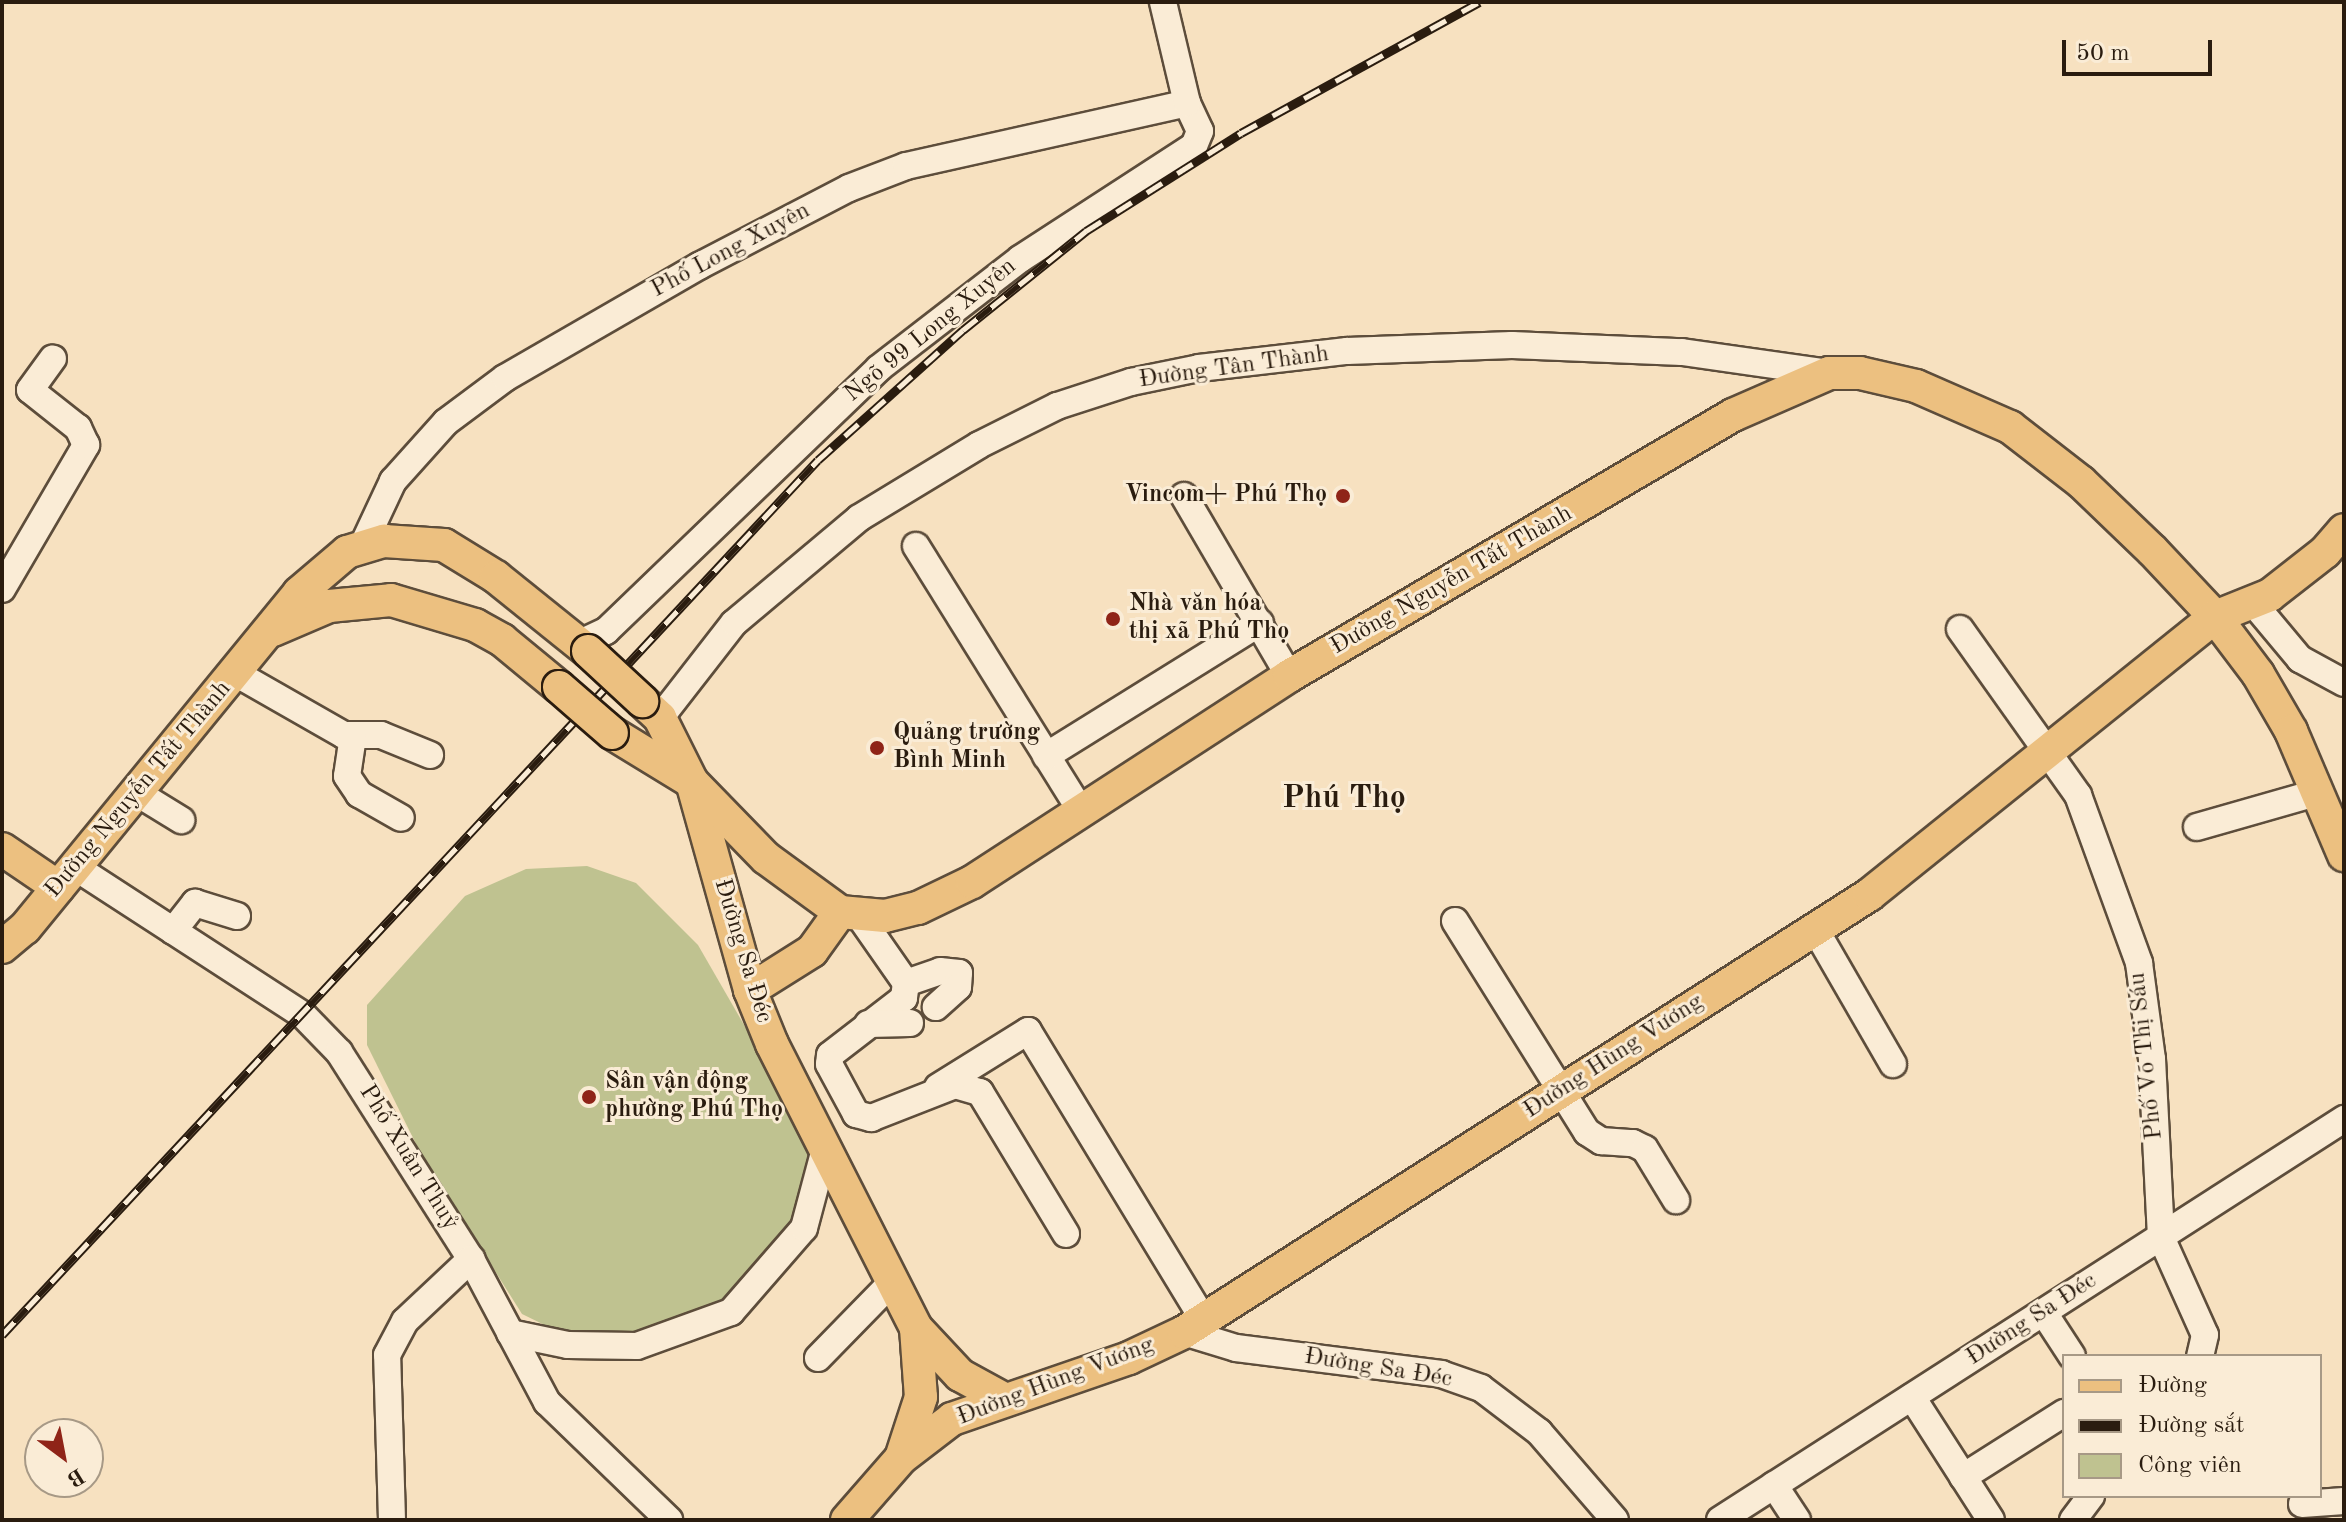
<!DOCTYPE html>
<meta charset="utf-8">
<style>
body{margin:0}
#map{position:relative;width:2346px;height:1522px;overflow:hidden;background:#f7e1c0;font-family:"Old Standard TT",serif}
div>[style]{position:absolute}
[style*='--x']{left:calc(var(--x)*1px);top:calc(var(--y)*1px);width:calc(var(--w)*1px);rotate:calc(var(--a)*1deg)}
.green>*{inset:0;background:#bfc290}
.roads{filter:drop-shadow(2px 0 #5d4d3b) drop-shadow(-2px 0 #5d4d3b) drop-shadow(0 2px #5d4d3b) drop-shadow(0 -2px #5d4d3b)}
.minor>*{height:26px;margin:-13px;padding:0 13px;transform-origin:13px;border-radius:13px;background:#faecd6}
.major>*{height:32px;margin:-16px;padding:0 16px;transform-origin:16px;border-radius:16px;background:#ecc080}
.rail>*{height:9px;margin-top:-4.5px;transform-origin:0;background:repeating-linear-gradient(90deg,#faecd6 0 18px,#2a1c0f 0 36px);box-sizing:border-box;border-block:2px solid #2a1c0f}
.bridges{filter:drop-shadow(2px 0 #2a1c0f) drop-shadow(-2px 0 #2a1c0f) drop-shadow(0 2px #2a1c0f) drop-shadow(0 -2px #2a1c0f)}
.major-bridge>*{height:32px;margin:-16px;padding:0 16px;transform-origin:16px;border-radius:16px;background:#ecc080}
.dots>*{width:22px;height:22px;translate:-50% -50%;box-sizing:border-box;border:4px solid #faecd6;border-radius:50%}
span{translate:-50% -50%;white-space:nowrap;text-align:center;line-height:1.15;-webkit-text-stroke:6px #faecd6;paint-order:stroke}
.street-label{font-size:24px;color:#2a1c0f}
.poi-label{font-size:24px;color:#2a1c0f;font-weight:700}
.right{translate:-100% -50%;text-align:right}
.left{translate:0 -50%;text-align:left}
.district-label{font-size:32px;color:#2a1c0f;font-weight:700}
.frame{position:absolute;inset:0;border:4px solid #2a1c0f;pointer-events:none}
.legend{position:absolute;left:2062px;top:1354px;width:260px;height:144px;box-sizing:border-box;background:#faecd6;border:2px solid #a79986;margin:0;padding:10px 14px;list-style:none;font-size:24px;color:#2a1c0f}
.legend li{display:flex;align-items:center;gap:16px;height:40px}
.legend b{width:40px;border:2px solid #a79986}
.north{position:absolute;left:24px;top:1418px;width:80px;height:80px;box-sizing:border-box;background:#faecd6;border:2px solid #a79986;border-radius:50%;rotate:148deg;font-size:22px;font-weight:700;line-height:32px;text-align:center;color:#2a1c0f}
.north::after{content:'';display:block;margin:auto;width:28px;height:36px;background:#8f2418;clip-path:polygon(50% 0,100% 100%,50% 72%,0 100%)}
.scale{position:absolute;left:2062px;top:40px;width:150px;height:36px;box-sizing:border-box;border:4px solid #2a1c0f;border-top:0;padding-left:10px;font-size:24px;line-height:28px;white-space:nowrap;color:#2a1c0f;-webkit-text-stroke:6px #faecd6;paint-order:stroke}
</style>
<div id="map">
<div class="green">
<i style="clip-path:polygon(587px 866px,636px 883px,698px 945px,811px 1141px,810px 1185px,786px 1234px,724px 1304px,632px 1337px,561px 1333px,522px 1314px,419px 1150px,367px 1045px,367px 1005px,465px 896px,526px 869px)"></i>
</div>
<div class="roads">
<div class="minor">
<i style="--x:1184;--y:496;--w:208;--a:59.7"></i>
<i style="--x:363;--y:545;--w:71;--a:-64.9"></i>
<i style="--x:393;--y:481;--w:79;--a:-48.1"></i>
<i style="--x:446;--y:422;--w:74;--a:-36.7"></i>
<i style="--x:505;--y:378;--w:224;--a:-30"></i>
<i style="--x:699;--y:266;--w:169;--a:-27.5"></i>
<i style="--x:849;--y:188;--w:61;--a:-21.1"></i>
<i style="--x:906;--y:166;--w:288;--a:-12.6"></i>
<i style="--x:916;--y:546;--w:312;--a:58.1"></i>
<i style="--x:2;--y:589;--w:167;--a:-59.7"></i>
<i style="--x:86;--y:445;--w:19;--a:-115"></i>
<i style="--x:78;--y:428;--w:61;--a:-141.6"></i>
<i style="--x:30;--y:390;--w:39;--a:-54"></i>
<i style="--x:2254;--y:604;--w:72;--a:50.1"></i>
<i style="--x:2300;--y:659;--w:50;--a:28.6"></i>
<i style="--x:1960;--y:629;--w:204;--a:54.6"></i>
<i style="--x:2078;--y:795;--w:179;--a:70"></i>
<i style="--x:2139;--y:963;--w:97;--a:82.3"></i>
<i style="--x:2152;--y:1059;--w:178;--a:87.1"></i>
<i style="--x:2161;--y:1237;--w:107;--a:65.8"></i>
<i style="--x:2205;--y:1335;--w:22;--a:103"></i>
<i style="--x:578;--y:644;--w:31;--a:-25"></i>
<i style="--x:606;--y:631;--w:379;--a:-43.9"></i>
<i style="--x:879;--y:368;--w:178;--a:-37.7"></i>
<i style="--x:1020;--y:259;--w:207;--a:-33"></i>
<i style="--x:1194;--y:146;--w:16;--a:-68"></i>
<i style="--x:1200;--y:131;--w:31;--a:-115"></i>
<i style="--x:1187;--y:103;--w:104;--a:-103.4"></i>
<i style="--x:237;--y:674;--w:123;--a:29.7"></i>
<i style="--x:344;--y:735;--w:37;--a:0"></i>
<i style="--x:381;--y:735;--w:53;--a:22.2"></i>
<i style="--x:660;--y:718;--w:120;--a:-52.1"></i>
<i style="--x:734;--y:623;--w:163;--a:-40"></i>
<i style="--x:859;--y:518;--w:140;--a:-31.3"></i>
<i style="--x:979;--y:445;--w:87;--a:-26.6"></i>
<i style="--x:1057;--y:406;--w:78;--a:-18"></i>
<i style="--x:1131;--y:382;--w:69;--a:-11.6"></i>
<i style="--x:1199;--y:368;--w:149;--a:-6.6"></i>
<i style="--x:1347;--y:351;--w:165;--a:-2.1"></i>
<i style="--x:1512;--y:345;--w:170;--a:2.4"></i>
<i style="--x:1682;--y:352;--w:148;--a:8.1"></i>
<i style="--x:353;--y:736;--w:40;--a:98.5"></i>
<i style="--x:347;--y:776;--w:22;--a:56"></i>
<i style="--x:359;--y:794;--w:48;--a:29.7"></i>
<i style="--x:1046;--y:756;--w:252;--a:-31.9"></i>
<i style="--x:137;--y:793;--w:52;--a:31.5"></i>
<i style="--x:2197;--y:827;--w:127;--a:-16"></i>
<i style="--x:75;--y:867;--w:272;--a:33"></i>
<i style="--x:303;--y:1015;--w:52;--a:45.8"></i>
<i style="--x:339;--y:1052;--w:246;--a:57.5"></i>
<i style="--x:471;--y:1259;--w:162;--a:62"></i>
<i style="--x:547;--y:1402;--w:170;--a:44"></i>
<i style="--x:860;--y:917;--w:80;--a:55.1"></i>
<i style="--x:906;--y:983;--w:15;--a:98"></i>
<i style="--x:904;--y:998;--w:93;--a:142.4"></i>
<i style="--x:830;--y:1055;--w:9;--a:96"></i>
<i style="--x:829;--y:1064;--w:57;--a:61.6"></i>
<i style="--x:856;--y:1114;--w:16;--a:15"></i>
<i style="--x:871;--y:1118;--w:90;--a:-21.4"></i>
<i style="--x:955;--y:1085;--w:26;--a:16"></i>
<i style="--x:980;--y:1092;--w:166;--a:58.8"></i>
<i style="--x:1455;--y:921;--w:249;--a:58"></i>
<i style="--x:1587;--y:1132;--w:17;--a:33"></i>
<i style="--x:1601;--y:1141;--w:32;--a:4"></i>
<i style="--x:1633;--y:1143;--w:13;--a:27"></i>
<i style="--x:1645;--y:1149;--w:60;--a:58.7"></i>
<i style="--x:1815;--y:929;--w:156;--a:60"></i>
<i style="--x:173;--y:931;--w:36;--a:-52"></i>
<i style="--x:195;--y:903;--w:44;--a:17.2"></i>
<i style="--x:906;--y:983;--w:36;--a:-19"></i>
<i style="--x:940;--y:971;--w:19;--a:6"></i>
<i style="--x:959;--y:973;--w:14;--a:94"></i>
<i style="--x:958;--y:987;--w:30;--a:138"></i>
<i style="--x:868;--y:1024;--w:42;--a:-1.4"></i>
<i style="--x:938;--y:1087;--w:106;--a:-31.9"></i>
<i style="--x:1028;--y:1031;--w:337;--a:58.7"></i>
<i style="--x:2044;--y:1313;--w:51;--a:56.9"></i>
<i style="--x:1184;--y:1332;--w:54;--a:17.1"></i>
<i style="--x:1236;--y:1348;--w:207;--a:7.2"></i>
<i style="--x:1441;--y:1374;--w:42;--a:19.3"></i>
<i style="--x:1481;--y:1388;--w:73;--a:37.2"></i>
<i style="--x:1539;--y:1432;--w:116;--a:49.2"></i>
<i style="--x:510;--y:1333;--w:59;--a:11.7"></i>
<i style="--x:568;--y:1345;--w:69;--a:0.8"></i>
<i style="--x:637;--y:1346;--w:100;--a:-19.9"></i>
<i style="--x:731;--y:1312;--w:111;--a:-49"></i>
<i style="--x:804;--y:1228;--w:82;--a:-75.1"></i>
<i style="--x:818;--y:1358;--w:109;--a:-45.7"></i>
<i style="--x:1912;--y:1397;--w:146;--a:57.3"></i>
<i style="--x:1963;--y:1477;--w:120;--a:-32.4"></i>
<i style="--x:1774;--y:1485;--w:42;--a:56.7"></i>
<i style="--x:2302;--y:1504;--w:42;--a:-4.1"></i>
<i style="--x:392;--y:1520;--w:165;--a:-91.7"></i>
<i style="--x:387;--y:1355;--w:38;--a:-62"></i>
<i style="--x:405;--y:1321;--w:91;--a:-43.2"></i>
<i style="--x:1720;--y:1520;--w:742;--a:-32.73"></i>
<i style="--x:2073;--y:1520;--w:30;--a:-53"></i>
</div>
<div class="major">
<i style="--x:273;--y:630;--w:61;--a:-23.2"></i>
<i style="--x:329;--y:606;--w:62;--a:-5.5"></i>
<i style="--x:391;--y:600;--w:88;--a:16.6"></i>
<i style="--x:475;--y:625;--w:31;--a:29"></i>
<i style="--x:502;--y:640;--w:74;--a:39.5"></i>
<i style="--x:642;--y:701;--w:25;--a:43"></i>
<i style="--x:660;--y:718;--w:72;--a:63.4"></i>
<i style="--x:692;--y:782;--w:216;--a:74.4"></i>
<i style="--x:750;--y:990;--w:58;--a:67.8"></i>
<i style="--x:772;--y:1044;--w:318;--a:63.1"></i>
<i style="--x:916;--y:1328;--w:69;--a:85.9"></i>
<i style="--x:921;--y:1397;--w:61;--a:108.1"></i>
<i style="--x:612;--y:733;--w:94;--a:31.5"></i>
<i style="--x:692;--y:782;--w:106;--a:45.8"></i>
<i style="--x:766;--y:858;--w:92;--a:36.1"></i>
<i style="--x:840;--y:912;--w:45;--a:5.1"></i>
<i style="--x:885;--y:916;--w:34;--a:-14"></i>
<i style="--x:918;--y:908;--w:60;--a:-25.7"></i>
<i style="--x:972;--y:882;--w:378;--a:-33"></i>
<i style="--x:1289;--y:676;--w:515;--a:-30.45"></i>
<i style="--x:1733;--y:415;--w:105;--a:-23.6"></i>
<i style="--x:1829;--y:373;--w:31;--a:0"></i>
<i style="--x:1860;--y:373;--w:57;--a:13.1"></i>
<i style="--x:1916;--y:386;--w:103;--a:23.6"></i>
<i style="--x:2010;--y:427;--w:90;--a:37.8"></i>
<i style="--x:2081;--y:482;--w:98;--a:43.8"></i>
<i style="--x:2152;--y:550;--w:92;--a:46.8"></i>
<i style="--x:2215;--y:617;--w:71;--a:53"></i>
<i style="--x:2258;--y:674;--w:66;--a:59.9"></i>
<i style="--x:2291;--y:731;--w:135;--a:66.9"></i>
<i style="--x:2;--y:849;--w:68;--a:34.2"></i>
<i style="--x:2;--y:947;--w:30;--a:-40"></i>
<i style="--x:25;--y:928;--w:433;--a:-50.7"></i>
<i style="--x:299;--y:593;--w:63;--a:-40.5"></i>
<i style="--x:347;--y:552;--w:39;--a:-17"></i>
<i style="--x:384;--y:541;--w:60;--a:3.8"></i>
<i style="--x:444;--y:545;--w:61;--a:31.6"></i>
<i style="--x:496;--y:577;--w:118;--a:38.8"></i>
<i style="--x:750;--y:990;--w:73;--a:-32.2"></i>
<i style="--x:812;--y:951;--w:48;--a:-54.3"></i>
<i style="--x:916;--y:1328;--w:64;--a:46.9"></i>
<i style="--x:960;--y:1375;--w:48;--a:28.7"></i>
<i style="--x:847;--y:1520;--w:82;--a:-48.9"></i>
<i style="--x:901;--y:1458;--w:64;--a:-37.4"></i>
<i style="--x:952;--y:1419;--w:187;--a:-19"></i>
<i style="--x:1129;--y:1358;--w:61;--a:-25.3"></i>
<i style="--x:1184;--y:1332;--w:813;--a:-32.54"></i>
<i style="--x:1869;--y:895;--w:444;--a:-38.8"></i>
<i style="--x:2215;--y:617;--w:59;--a:-21.8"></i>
<i style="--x:2270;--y:595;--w:70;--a:-38"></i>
<i style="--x:2325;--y:552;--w:29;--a:-49"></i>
</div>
</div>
<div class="rail">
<i style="--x:2;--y:1335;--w:1196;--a:-47"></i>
<i style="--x:818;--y:460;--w:195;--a:-41.9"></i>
<i style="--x:963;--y:330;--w:158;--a:-38.8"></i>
<i style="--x:1086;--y:231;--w:183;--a:-32.3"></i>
<i style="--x:1241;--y:133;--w:272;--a:-28.8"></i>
</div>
<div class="bridges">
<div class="major-bridge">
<i style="--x:588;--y:651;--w:74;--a:42.8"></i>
<i style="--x:559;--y:687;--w:70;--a:41"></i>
</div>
</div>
<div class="dots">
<i style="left:1343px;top:496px;background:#8f2418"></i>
<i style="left:1113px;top:619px;background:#8f2418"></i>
<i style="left:877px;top:748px;background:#8f2418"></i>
<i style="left:589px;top:1097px;background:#8f2418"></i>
</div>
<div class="street-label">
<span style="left:731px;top:251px;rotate:-28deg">Phố Long Xuyên</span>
<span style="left:931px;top:331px;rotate:-39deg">Ngõ 99 Long Xuyên</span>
<span style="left:1234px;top:368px;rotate:-8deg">Đường Tân Thành</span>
<span style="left:1452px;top:581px;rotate:-30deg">Đường Nguyễn Tất Thành</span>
<span style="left:139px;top:790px;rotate:-50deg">Đường Nguyễn Tất Thành</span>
<span style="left:742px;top:951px;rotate:73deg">Đường Sa Đéc</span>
<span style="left:2147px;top:1056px;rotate:-96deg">Phố Võ Thị Sáu</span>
<span style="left:1614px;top:1057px;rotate:-33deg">Đường Hùng Vương</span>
<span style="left:408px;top:1158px;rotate:58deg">Phố Xuân Thuỷ</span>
<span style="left:2032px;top:1320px;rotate:-33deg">Đường Sa Đéc</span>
<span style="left:1378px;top:1369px;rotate:9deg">Đường Sa Đéc</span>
<span style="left:1056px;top:1382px;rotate:-21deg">Đường Hùng Vương</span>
</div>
<div class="poi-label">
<span class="right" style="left:1327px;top:496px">Vincom+ Phú Thọ</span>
<span class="left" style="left:1129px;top:619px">Nhà văn hóa<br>thị xã Phú Thọ</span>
<span class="left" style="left:893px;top:748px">Quảng trường<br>Bình Minh</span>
<span class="left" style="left:605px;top:1097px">Sân vận động<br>phường Phú Thọ</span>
</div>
<div class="district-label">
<span style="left:1344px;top:799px">Phú Thọ</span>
</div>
<div class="frame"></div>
<ul class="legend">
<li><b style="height:10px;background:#ecc080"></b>Đường</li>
<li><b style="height:10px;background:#2a1c0f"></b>Đường sắt</li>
<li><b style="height:22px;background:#bfc290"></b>Công viên</li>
</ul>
<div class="north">B</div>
<div class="scale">50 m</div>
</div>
